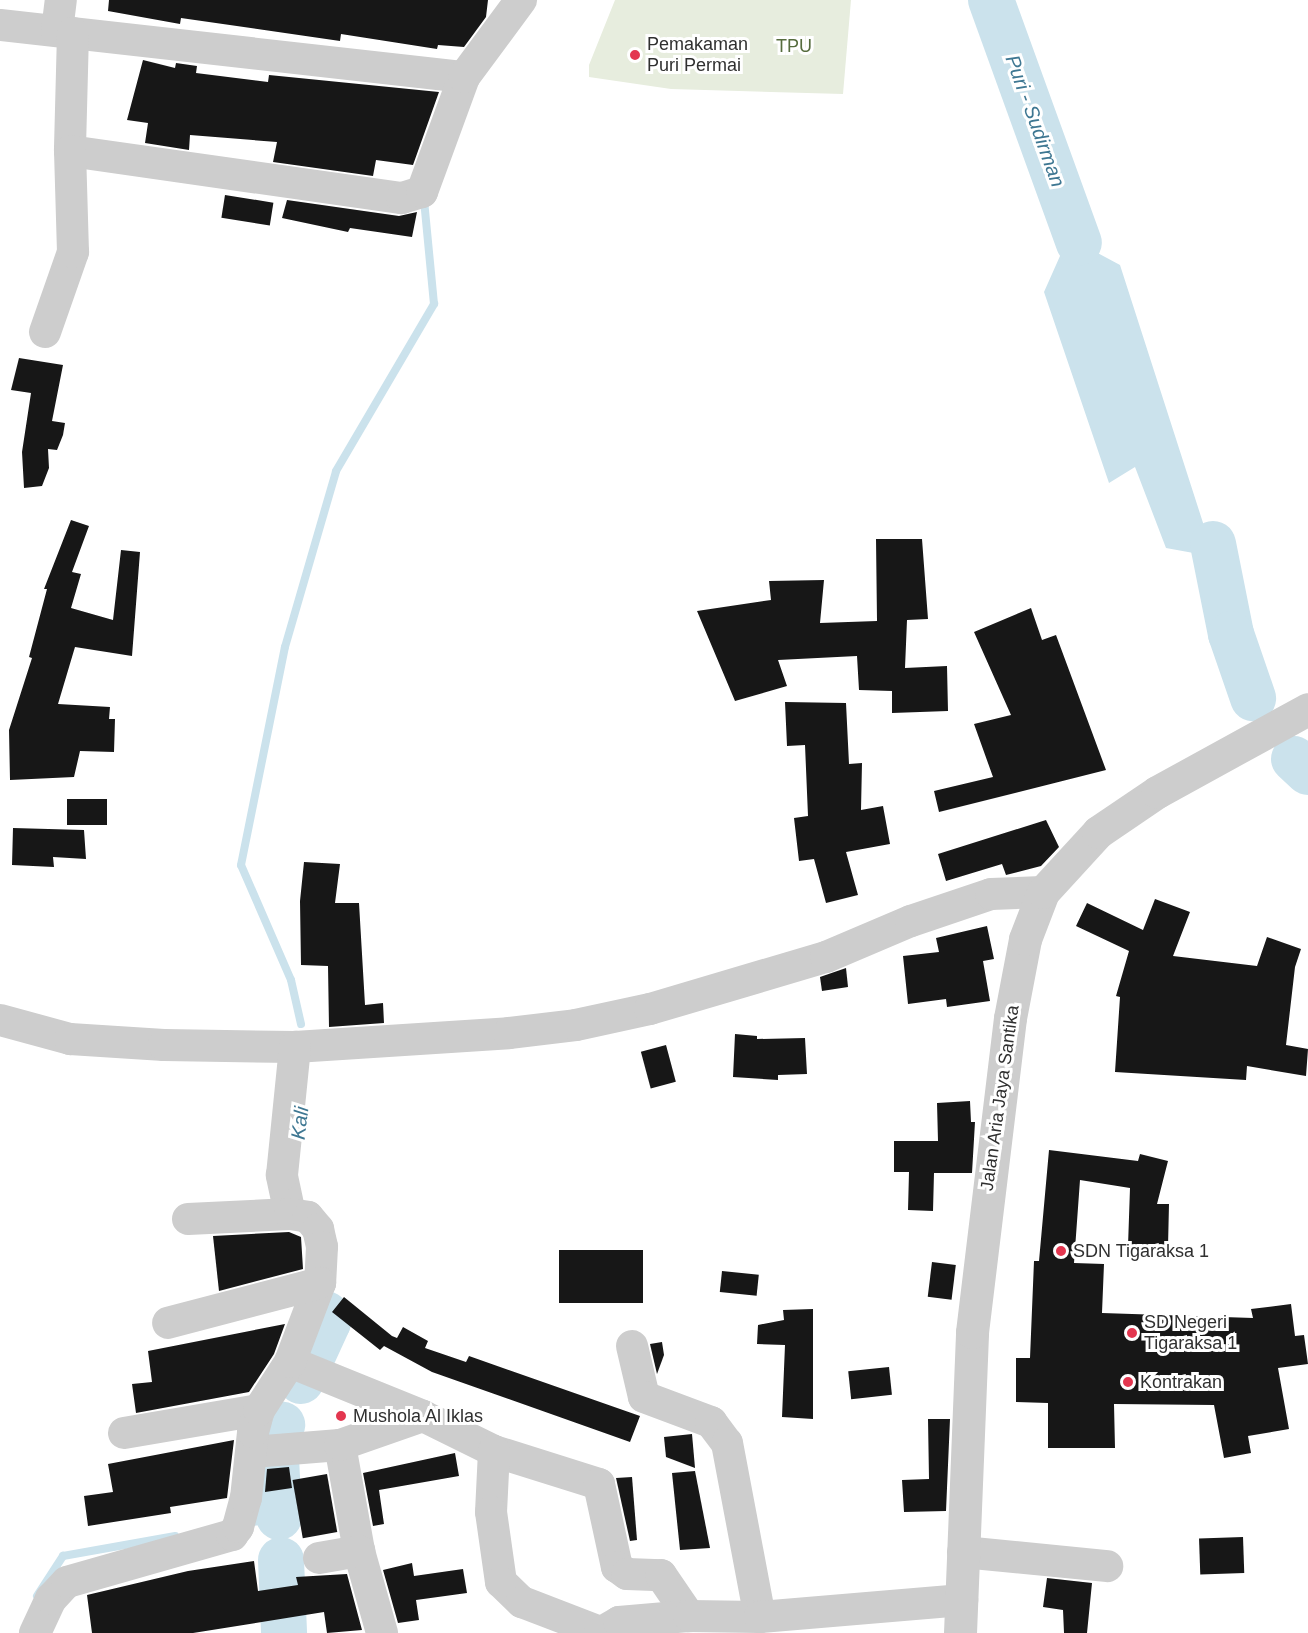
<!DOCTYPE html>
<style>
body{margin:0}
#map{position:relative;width:1308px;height:1633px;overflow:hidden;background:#fff;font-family:Arial,sans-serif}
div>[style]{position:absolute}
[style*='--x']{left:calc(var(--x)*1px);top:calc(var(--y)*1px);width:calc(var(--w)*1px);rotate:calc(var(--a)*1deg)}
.green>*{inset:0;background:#e7edde}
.water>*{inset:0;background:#cbe2ec}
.stream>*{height:8px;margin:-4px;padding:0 4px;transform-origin:4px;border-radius:4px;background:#cbe2ec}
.river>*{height:46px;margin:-23px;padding:0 23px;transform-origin:23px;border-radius:23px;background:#cbe2ec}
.building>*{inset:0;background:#171717;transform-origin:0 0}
.minor>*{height:32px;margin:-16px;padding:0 16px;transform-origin:16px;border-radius:16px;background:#cdcdcd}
.tertiary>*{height:33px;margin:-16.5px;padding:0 16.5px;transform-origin:16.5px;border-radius:16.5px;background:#cdcdcd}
.dots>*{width:16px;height:16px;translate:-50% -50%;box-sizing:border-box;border:3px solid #fff;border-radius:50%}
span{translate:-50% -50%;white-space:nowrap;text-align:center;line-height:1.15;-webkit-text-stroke:6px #fff;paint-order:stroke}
.poi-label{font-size:18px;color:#303030}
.left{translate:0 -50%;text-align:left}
.park-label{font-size:18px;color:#566c3d}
.street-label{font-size:18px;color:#303030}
.water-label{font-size:20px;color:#3e7792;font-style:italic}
</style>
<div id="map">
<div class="green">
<i style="clip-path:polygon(615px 0,851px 0,843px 94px,671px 89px,589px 77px,589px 65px)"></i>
</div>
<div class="water">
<i style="clip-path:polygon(1079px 243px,1120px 265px,1205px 529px,1213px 544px,1199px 554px,1166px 548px,1135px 467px,1109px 483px,1044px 292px,1060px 256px)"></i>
</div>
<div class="stream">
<i style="--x:301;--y:1024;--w:45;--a:-102.8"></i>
<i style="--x:291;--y:980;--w:125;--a:-113.5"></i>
<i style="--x:241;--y:865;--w:222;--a:-78.6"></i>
<i style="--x:285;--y:647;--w:183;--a:-73.8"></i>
<i style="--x:336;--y:471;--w:194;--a:-59.6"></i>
<i style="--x:434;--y:304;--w:104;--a:-95.5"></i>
<i style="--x:248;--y:1523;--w:32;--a:-11"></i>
<i style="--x:37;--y:1596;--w:48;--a:-57"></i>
<i style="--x:63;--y:1556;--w:114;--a:-10.1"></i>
</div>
<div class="river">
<i style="--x:991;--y:0;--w:258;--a:70.1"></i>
<i style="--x:1213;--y:544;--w:92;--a:78.7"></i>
<i style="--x:1231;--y:634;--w:68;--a:71"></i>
<i style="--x:1294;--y:759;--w:19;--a:43"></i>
<i style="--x:301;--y:1381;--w:65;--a:-65.4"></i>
<i style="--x:328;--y:1322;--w:8;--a:-104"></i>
<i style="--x:279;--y:1517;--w:78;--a:-92.9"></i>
<i style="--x:275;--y:1439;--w:16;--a:-63"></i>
<i style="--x:281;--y:1560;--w:73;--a:87.6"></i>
</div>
<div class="building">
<i style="clip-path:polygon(109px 0,488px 0,486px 17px,464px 47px,438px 45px,437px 49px,341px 34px,340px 41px,181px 18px,180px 24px,108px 11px)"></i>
<i style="clip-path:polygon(143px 60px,175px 68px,176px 63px,197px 66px,196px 73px,268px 82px,269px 75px,439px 92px,413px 165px,376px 160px,373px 176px,273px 162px,277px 142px,190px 135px,189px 150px,145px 143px,148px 123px,127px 120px)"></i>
<i style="left:225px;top:195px;width:49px;height:23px;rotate:9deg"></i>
<i style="clip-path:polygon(287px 200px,399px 216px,417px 212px,412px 237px,350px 228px,348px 232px,282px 218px)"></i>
<i style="clip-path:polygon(19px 358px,63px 365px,52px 421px,65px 423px,63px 435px,57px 450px,48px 449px,49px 468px,42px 486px,24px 488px,22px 452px,31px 393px,11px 390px)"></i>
<i style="clip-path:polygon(71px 520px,89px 526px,72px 572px,81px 574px,71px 608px,113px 620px,121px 550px,140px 552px,132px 656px,75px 647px,58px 704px,110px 707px,109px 719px,115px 719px,114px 752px,80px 751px,74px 777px,10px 780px,9px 730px,32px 658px,29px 657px,47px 589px,44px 589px)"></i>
<i style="clip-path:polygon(876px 539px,922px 539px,928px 619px,907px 620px,905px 668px,947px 666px,948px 711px,892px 713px,892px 691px,859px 690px,857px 656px,778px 660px,787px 686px,735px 701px,697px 611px,771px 600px,769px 581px,824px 580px,820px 623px,877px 621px)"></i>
<i style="clip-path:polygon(1031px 608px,1042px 640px,1056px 635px,1106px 770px,939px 812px,934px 791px,993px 777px,974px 724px,1011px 715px,974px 632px)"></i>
<i style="clip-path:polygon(785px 702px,846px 703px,849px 764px,862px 763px,861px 810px,883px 806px,890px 844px,846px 852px,858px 895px,826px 903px,814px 859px,799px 861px,794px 818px,808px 816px,805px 745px,787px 746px)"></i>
<i style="left:67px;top:799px;width:40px;height:26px"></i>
<i style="clip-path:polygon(1046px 820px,1059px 847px,1041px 866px,1006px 875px,1002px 864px,946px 881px,938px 854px)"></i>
<i style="clip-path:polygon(13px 828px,84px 830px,86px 859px,53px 857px,54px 867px,12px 865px)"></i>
<i style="clip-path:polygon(304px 862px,340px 864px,335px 903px,359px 903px,365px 1005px,383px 1003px,384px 1023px,329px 1027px,328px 966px,301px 965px,300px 901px)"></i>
<i style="clip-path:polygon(1155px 899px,1190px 912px,1173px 956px,1257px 966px,1267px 937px,1301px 949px,1295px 967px,1286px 1045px,1308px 1049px,1306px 1076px,1247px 1066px,1246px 1080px,1115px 1072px,1120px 997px,1116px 996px,1129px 951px,1076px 926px,1087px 903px,1143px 930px)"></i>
<i style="clip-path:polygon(987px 926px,994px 959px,983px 961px,990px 1001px,947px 1007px,946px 999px,908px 1004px,903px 956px,939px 952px,936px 938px)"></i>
<i style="clip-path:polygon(846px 968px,848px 987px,822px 991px,820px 977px)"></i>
<i style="clip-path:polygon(735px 1034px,757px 1036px,757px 1039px,805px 1038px,807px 1074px,778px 1075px,778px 1080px,733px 1077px)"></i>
<i style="left:666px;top:1045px;width:38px;height:26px;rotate:75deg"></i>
<i style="clip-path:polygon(970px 1101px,971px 1122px,975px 1122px,972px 1173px,934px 1173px,933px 1211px,908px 1210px,909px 1172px,894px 1172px,894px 1141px,938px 1141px,937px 1103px)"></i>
<i style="clip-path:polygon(1049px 1150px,1138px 1161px,1140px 1154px,1168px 1161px,1157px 1204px,1169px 1204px,1168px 1247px,1128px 1246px,1130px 1188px,1080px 1180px,1074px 1263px,1104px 1264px,1102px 1313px,1253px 1318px,1251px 1309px,1291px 1304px,1295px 1336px,1304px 1335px,1308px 1364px,1278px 1368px,1289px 1429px,1248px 1436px,1251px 1453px,1224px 1458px,1214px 1405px,1114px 1404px,1115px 1448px,1048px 1448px,1048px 1403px,1016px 1402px,1016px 1358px,1030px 1358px,1034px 1261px,1039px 1261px)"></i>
<i style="clip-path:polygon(289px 1232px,301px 1237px,303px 1269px,219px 1291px,213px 1236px)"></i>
<i style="left:559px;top:1250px;width:84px;height:53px"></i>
<i style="left:932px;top:1262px;width:24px;height:35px;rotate:7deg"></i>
<i style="left:722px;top:1271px;width:37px;height:21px;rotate:6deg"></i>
<i style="clip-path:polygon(344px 1297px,392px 1336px,397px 1338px,403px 1327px,428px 1341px,425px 1348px,466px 1362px,469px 1356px,640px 1416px,630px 1442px,432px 1372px,384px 1346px,380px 1350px,332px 1312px)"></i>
<i style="clip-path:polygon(813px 1309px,813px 1419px,782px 1417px,785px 1345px,757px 1344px,758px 1325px,784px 1320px,783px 1310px)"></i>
<i style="clip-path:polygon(285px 1324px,274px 1354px,249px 1392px,136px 1413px,132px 1384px,152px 1382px,148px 1351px)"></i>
<i style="clip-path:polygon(662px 1342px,664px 1355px,657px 1374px,650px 1344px)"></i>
<i style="left:889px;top:1367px;width:28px;height:41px;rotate:84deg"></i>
<i style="clip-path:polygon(928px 1419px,950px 1419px,946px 1511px,904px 1512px,902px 1480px,929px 1479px)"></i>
<i style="clip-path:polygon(692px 1434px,695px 1468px,666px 1457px,664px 1437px)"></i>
<i style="clip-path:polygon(234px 1440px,227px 1498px,170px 1507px,171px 1513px,88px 1526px,84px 1496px,113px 1492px,108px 1464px)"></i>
<i style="clip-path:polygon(455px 1453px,459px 1476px,379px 1490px,384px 1524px,373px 1526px,363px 1473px)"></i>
<i style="clip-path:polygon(289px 1467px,292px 1488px,265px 1492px,267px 1469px)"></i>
<i style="clip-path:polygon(695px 1471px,710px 1548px,680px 1550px,672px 1473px)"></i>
<i style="left:327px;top:1474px;width:59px;height:35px;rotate:80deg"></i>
<i style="clip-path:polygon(632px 1477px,637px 1540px,630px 1541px,616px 1478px)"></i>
<i style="left:1243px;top:1537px;width:36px;height:44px;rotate:88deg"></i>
<i style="clip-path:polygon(254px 1561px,258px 1591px,298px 1585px,296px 1577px,347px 1574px,362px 1630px,327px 1633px,324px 1612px,193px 1633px,92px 1633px,87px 1595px,188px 1571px)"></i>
<i style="clip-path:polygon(412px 1563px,414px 1576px,463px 1569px,467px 1593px,416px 1600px,419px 1620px,398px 1623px,383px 1570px)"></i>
<i style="clip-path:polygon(1047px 1578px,1092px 1583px,1087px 1633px,1064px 1633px,1063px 1610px,1043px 1607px)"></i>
</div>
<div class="minor">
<i style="--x:0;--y:25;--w:467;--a:6.4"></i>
<i style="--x:57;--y:31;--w:31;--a:-83"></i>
<i style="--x:73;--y:33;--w:118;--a:91.5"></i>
<i style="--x:70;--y:151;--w:335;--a:8.1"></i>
<i style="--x:402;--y:198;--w:21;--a:-17"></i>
<i style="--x:422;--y:192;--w:122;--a:-69.9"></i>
<i style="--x:464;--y:77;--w:96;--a:-53.5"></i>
<i style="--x:45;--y:332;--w:85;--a:-70.7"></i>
<i style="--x:73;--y:252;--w:101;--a:-91.7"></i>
<i style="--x:0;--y:1020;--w:73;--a:15.2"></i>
<i style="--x:70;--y:1039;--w:94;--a:3.7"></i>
<i style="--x:164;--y:1045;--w:131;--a:0.9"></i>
<i style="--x:295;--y:1047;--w:214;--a:-3.7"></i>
<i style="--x:509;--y:1033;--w:67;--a:-6.8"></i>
<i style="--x:576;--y:1025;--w:76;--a:-12.2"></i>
<i style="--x:650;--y:1009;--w:184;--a:-16.5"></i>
<i style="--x:826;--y:957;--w:92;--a:-23"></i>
<i style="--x:911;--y:921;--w:84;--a:-18.6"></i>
<i style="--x:991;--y:894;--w:52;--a:-2.2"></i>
<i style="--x:290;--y:1214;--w:40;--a:-102"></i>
<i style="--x:282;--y:1175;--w:129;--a:-84.2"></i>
<i style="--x:188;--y:1219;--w:102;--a:-2.8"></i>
<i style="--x:290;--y:1214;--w:18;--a:9"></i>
<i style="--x:308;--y:1217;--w:16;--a:50"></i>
<i style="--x:318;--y:1229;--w:18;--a:77"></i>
<i style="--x:322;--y:1247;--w:36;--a:93"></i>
<i style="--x:632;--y:1346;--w:52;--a:76.8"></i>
<i style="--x:644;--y:1397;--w:72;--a:20.5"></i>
<i style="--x:711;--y:1422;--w:26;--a:53"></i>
<i style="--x:727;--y:1443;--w:177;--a:79.3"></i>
<i style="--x:290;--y:1362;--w:144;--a:22.1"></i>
<i style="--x:423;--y:1416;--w:79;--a:26.2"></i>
<i style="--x:494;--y:1451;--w:110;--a:17.4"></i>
<i style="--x:599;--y:1484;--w:85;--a:77.8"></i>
<i style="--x:617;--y:1567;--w:12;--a:35"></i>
<i style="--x:627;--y:1574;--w:34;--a:2"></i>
<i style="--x:661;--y:1575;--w:50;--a:55.7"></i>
<i style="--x:124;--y:1433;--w:137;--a:-9.7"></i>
<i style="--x:340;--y:1445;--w:108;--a:79.8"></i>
<i style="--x:359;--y:1551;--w:85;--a:74.3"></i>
<i style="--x:494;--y:1451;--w:61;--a:92.8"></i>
<i style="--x:491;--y:1512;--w:71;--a:81.9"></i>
<i style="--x:501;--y:1582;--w:29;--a:44"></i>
<i style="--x:522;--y:1602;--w:84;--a:21"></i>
<i style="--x:253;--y:1452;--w:87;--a:-4.6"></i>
<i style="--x:340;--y:1445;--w:88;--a:-19.3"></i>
<i style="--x:963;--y:1552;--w:145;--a:5.6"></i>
<i style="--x:319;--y:1558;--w:41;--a:-9.9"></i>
<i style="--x:35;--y:1633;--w:38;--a:-65"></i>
<i style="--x:51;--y:1599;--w:23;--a:-47"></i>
<i style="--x:67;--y:1582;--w:172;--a:-15.9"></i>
<i style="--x:232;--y:1535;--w:10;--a:-53"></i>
<i style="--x:238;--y:1527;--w:30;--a:-75"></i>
<i style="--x:246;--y:1498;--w:66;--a:-83.9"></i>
<i style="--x:253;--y:1432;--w:23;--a:-75"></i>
<i style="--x:259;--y:1410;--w:57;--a:-57.1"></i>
<i style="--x:290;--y:1362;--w:85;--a:-69.2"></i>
<i style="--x:320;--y:1283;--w:157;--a:165.3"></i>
<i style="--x:600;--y:1633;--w:22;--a:-30"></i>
<i style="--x:619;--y:1622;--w:70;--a:-4.9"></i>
<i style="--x:689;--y:1616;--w:71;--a:0.8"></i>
<i style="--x:760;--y:1617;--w:203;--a:-4.8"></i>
</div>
<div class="tertiary">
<i style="--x:960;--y:1633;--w:301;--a:-87.7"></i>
<i style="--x:972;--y:1332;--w:316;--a:-83.1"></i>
<i style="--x:1010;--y:1018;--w:80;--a:-79.2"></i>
<i style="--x:1025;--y:939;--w:50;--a:-69"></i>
<i style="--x:1043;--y:892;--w:81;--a:-47.5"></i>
<i style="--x:1098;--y:832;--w:71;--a:-34.1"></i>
<i style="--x:1157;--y:792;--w:172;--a:-28.8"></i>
</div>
<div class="dots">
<i style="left:635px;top:55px;background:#e3364f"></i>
<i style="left:1061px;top:1251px;background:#e3364f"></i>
<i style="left:1132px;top:1333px;background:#e3364f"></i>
<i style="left:1128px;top:1382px;background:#e3364f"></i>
<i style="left:341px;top:1416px;background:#e3364f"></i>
</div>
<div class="poi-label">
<span class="left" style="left:647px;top:55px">Pemakaman<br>Puri Permai</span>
<span class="left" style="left:1073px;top:1251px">SDN Tigaraksa 1</span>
<span class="left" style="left:1144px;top:1333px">SD Negeri<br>Tigaraksa 1</span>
<span class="left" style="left:1140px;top:1382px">Kontrakan</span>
<span class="left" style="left:353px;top:1416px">Mushola Al Iklas</span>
</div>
<div class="park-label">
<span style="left:794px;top:46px">TPU</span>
</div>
<div class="street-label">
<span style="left:1000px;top:1098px;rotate:-82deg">Jalan Aria Jaya Santika</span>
</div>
<div class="water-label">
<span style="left:1035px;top:121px;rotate:70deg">Puri - Sudirman</span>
<span style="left:300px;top:1123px;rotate:-83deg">Kali</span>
</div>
</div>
